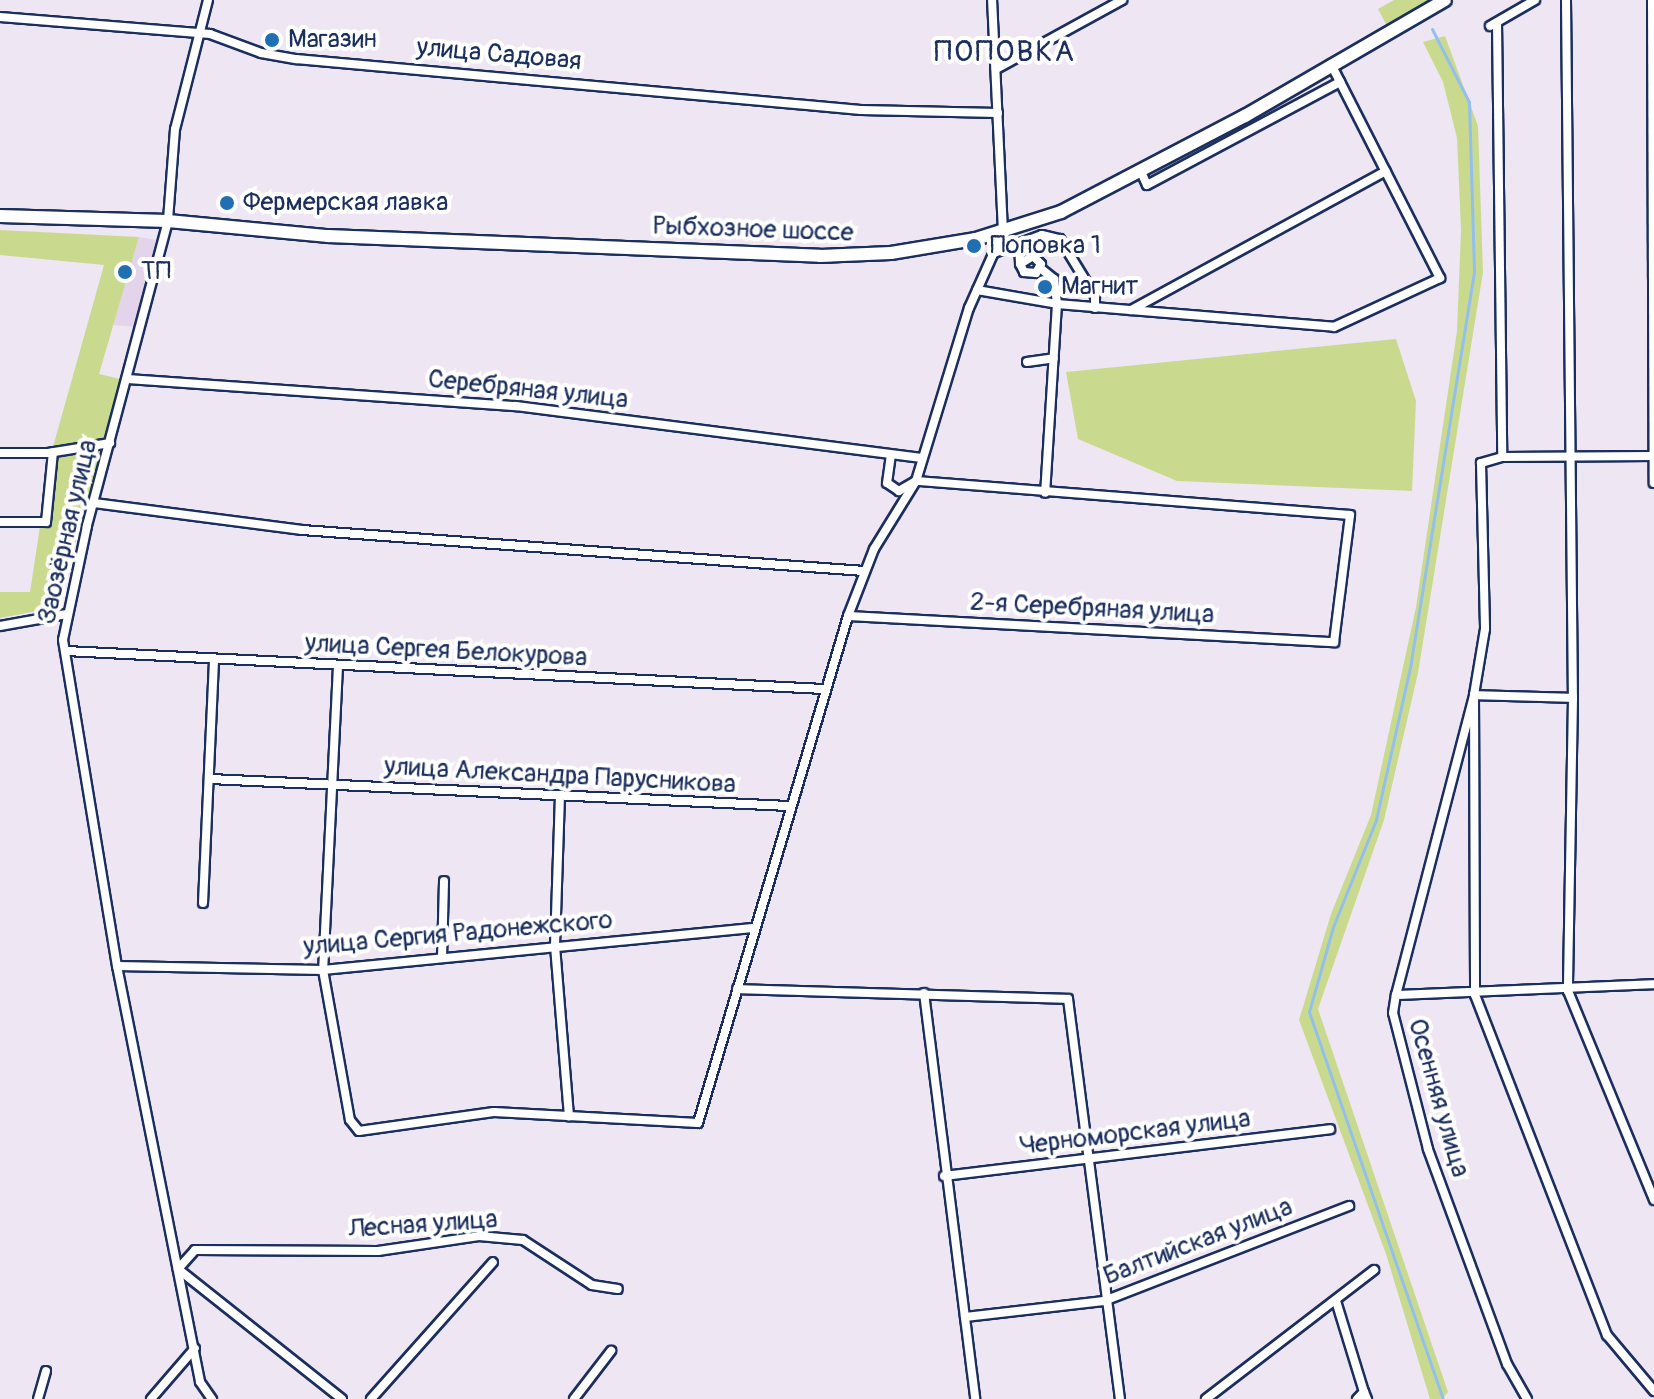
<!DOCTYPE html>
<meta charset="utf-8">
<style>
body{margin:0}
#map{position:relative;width:1654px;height:1399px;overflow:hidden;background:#efe6f3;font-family:Pangolin,sans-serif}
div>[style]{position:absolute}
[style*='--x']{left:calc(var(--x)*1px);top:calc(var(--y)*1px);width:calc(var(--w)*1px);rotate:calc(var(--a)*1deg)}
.built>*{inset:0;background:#e4d4eb}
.green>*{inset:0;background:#c9da8f}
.stream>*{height:3px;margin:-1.5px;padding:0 1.5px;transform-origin:1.5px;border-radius:1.5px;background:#93bfec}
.roads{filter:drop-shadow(2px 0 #1b2f5e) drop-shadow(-2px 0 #1b2f5e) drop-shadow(0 2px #1b2f5e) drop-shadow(0 -2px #1b2f5e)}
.street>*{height:8px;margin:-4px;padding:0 4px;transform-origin:4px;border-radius:4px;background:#fff}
.secondary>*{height:12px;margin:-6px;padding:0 6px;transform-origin:6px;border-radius:6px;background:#fff}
.dots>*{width:22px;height:22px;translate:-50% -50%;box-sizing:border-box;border:4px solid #fff;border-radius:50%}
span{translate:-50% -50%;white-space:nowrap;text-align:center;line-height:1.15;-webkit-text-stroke:8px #fff;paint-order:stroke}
.poi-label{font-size:26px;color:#1b2f5e}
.left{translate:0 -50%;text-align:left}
.street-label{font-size:26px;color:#1b2f5e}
.quarter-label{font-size:30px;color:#1b2f5e;letter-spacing:2px}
</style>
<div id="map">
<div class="built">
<i style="clip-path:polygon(139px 237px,156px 240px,135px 327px,113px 325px)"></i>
</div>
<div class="green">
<i style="clip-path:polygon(1394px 0,1433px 0,1387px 26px,1378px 9px)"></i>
<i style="clip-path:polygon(1445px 36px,1478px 126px,1483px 272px,1418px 673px,1384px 820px,1318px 1009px,1448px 1392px,1442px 1399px,1430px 1399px,1386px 1254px,1299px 1020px,1331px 914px,1371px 815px,1416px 607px,1457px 331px,1461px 230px,1457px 138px,1443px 82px,1423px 42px)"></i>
<i style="clip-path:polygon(0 230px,139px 237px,99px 374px,120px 379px,58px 607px,0 618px,0 592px,30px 592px,51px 454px,104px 265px,0 255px)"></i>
<i style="clip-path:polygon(1396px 339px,1416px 401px,1412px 491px,1177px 481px,1078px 439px,1066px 372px)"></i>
</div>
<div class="stream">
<i style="--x:1432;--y:29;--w:82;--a:63.1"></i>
<i style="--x:1469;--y:102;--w:170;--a:88.3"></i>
<i style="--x:1474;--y:272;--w:396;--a:99.2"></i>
<i style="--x:1411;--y:663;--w:161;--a:102.6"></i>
<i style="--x:1376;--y:820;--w:115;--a:111.9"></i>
<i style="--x:1333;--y:927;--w:88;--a:105.8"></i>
<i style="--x:1309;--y:1012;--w:410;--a:70.9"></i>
</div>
<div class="roads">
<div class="street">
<i style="--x:208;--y:0;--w:133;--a:104.3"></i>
<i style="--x:175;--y:129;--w:92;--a:94.4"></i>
<i style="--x:168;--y:221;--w:316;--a:104.9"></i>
<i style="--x:87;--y:526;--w:116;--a:101.9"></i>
<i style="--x:63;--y:640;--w:330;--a:80.6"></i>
<i style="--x:117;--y:966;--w:424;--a:78.7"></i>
<i style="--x:200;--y:1382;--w:21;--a:55"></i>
<i style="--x:1566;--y:0;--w:698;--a:89.43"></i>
<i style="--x:1573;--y:698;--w:293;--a:91"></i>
<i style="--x:1568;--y:991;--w:226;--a:67.6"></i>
<i style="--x:1652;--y:0;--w:483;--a:89.8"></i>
<i style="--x:0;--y:17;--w:211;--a:4.6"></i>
<i style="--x:210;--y:34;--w:54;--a:20.4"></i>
<i style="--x:261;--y:53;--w:36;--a:10"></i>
<i style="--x:296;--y:59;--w:567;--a:5.16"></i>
<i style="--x:861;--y:110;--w:137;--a:1.3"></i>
<i style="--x:1497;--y:23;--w:434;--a:89.3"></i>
<i style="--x:1490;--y:26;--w:52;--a:-30"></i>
<i style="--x:996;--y:69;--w:144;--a:-28.7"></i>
<i style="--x:1141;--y:172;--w:14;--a:65"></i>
<i style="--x:1147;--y:185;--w:219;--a:-28.1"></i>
<i style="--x:1019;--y:244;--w:20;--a:87"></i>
<i style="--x:1020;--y:264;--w:9;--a:63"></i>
<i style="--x:1024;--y:272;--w:12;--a:5"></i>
<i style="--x:1036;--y:273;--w:10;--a:-61"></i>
<i style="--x:1041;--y:264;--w:11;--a:-135"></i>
<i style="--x:1033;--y:256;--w:15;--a:148"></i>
<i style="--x:994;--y:253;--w:51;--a:-20.6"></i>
<i style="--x:1042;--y:235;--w:18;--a:13"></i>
<i style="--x:1060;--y:239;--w:67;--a:58.4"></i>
<i style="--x:1095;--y:296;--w:12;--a:90"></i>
<i style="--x:1040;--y:268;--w:18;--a:38"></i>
<i style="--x:1054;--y:279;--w:25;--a:83"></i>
<i style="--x:1057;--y:304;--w:189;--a:93.6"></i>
<i style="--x:977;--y:290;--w:81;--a:9.9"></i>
<i style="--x:1057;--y:304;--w:278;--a:4.7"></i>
<i style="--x:1334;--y:327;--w:117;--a:-24.8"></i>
<i style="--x:1440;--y:278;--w:240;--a:-117"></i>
<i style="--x:1131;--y:310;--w:290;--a:-28.6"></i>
<i style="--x:1027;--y:362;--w:27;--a:-8"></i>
<i style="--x:128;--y:379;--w:389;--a:4"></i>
<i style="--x:516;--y:406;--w:409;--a:7.3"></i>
<i style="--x:0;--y:453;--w:48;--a:0"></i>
<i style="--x:48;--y:453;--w:63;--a:-9.2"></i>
<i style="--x:1654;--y:456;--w:152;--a:179.6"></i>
<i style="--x:1502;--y:457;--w:22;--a:164"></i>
<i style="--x:1481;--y:463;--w:166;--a:88.6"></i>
<i style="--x:1485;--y:629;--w:67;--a:99.5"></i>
<i style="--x:1474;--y:695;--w:300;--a:89.8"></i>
<i style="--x:1475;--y:995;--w:365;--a:68.8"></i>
<i style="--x:1607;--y:1335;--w:73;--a:50"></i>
<i style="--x:94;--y:503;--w:210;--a:7.4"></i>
<i style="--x:302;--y:530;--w:564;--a:4.17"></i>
<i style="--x:0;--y:522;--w:46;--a:0"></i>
<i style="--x:46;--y:522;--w:70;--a:-84.3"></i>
<i style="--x:848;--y:616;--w:487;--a:3.1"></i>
<i style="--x:1334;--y:642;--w:128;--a:-82.8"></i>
<i style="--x:1350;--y:515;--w:435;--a:-175.5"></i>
<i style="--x:916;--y:481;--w:20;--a:150"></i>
<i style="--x:899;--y:491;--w:14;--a:-146"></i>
<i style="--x:887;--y:483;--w:28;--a:-82"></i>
<i style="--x:0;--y:626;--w:68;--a:-10.2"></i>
<i style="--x:66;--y:651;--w:760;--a:2.87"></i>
<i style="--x:338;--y:666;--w:304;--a:92.8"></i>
<i style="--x:323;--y:970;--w:152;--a:79.8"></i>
<i style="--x:350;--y:1120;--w:14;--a:51"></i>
<i style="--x:359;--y:1131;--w:136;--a:-8"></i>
<i style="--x:494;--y:1112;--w:204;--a:3.1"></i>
<i style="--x:698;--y:1123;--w:529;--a:-73.52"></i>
<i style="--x:848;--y:616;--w:72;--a:-68.8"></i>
<i style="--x:874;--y:549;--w:80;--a:-58.3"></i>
<i style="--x:916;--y:481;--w:181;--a:-73"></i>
<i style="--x:969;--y:308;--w:83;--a:-65.9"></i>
<i style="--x:1003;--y:232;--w:232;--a:-92.7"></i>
<i style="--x:210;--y:779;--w:580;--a:2.67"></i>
<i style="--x:560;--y:795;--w:151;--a:91.9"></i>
<i style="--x:555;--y:946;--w:171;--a:85.3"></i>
<i style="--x:203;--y:903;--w:242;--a:-87.4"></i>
<i style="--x:442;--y:958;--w:77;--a:-88.5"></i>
<i style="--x:117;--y:966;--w:206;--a:1.1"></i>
<i style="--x:323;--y:970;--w:434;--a:-5.6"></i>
<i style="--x:737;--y:989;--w:331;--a:1.7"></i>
<i style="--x:1068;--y:999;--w:403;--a:82.6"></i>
<i style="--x:924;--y:993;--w:409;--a:82.8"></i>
<i style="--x:1396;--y:995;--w:310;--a:-75.4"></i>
<i style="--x:1474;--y:695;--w:99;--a:1.7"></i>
<i style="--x:944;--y:1176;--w:389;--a:-6.9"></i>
<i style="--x:178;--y:1269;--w:25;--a:-48"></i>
<i style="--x:195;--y:1250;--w:183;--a:0.3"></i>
<i style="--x:378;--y:1251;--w:102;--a:-8.4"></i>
<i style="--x:479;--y:1236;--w:44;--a:5.2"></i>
<i style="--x:523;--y:1240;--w:82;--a:33.1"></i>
<i style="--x:592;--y:1285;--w:26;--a:9"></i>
<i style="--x:178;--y:1269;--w:209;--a:38.4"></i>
<i style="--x:1336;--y:1301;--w:95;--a:72.9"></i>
<i style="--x:965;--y:1317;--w:140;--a:-6.6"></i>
<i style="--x:1104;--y:1301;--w:263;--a:-21.2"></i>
<i style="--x:38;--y:1399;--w:29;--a:-74"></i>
<i style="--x:151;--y:1399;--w:67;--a:-49.2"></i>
<i style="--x:371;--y:1399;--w:183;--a:-48.3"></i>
<i style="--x:574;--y:1399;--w:61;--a:-52.4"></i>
<i style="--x:1206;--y:1399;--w:212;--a:-37.5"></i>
<i style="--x:1357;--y:1399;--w:10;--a:-45"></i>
<i style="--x:1364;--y:1392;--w:8;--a:67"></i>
<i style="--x:1527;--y:1399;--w:40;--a:-119.7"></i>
<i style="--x:1507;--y:1364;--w:229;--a:-110.2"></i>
<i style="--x:1428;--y:1149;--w:140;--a:-104.4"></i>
<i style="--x:1393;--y:1013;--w:18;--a:-81"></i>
<i style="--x:1396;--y:995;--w:258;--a:-2.4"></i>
</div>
<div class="secondary">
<i style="--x:0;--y:216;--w:168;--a:1.7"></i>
<i style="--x:168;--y:221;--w:161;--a:5.4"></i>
<i style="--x:328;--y:236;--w:492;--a:2.3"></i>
<i style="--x:820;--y:256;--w:71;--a:-2.4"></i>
<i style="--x:891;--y:253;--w:86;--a:-9.4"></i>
<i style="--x:976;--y:239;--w:89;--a:-17.6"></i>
<i style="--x:1061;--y:212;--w:208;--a:-27.6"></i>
<i style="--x:1245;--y:116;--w:231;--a:-30.1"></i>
</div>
</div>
<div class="dots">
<i style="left:272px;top:40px;background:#1f6fb2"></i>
<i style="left:227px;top:203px;background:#1f6fb2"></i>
<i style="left:974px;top:246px;background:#1f6fb2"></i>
<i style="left:125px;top:272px;background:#1f6fb2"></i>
<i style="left:1045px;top:287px;background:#1f6fb2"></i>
</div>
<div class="poi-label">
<span class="left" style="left:288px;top:40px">Магазин</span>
<span class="left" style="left:243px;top:203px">Фермерская лавка</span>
<span class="left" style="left:990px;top:246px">Поповка 1</span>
<span class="left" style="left:141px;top:272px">ТП</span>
<span class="left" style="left:1061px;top:287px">Магнит</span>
</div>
<div class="street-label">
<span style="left:499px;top:55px;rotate:5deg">улица Садовая</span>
<span style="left:753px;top:230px;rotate:2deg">Рыбхозное шоссе</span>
<span style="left:528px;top:390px;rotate:6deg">Серебряная улица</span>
<span style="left:68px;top:532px;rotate:-77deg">Заозёрная улица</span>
<span style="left:1092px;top:609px;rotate:3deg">2-я Серебряная улица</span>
<span style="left:446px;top:651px;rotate:3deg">улица Сергея Белокурова</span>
<span style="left:560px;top:776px;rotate:3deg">улица Александра Парусникова</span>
<span style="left:458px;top:934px;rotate:-5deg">улица Сергия Радонежского</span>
<span style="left:1438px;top:1098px;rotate:74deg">Осенняя улица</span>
<span style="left:1135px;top:1133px;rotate:-7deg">Черноморская улица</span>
<span style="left:423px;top:1225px;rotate:-4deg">Лесная улица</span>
<span style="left:1198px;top:1242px;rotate:-21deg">Балтийская улица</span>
</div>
<div class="quarter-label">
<span style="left:1005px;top:52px">ПОПОВКА</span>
</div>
</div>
